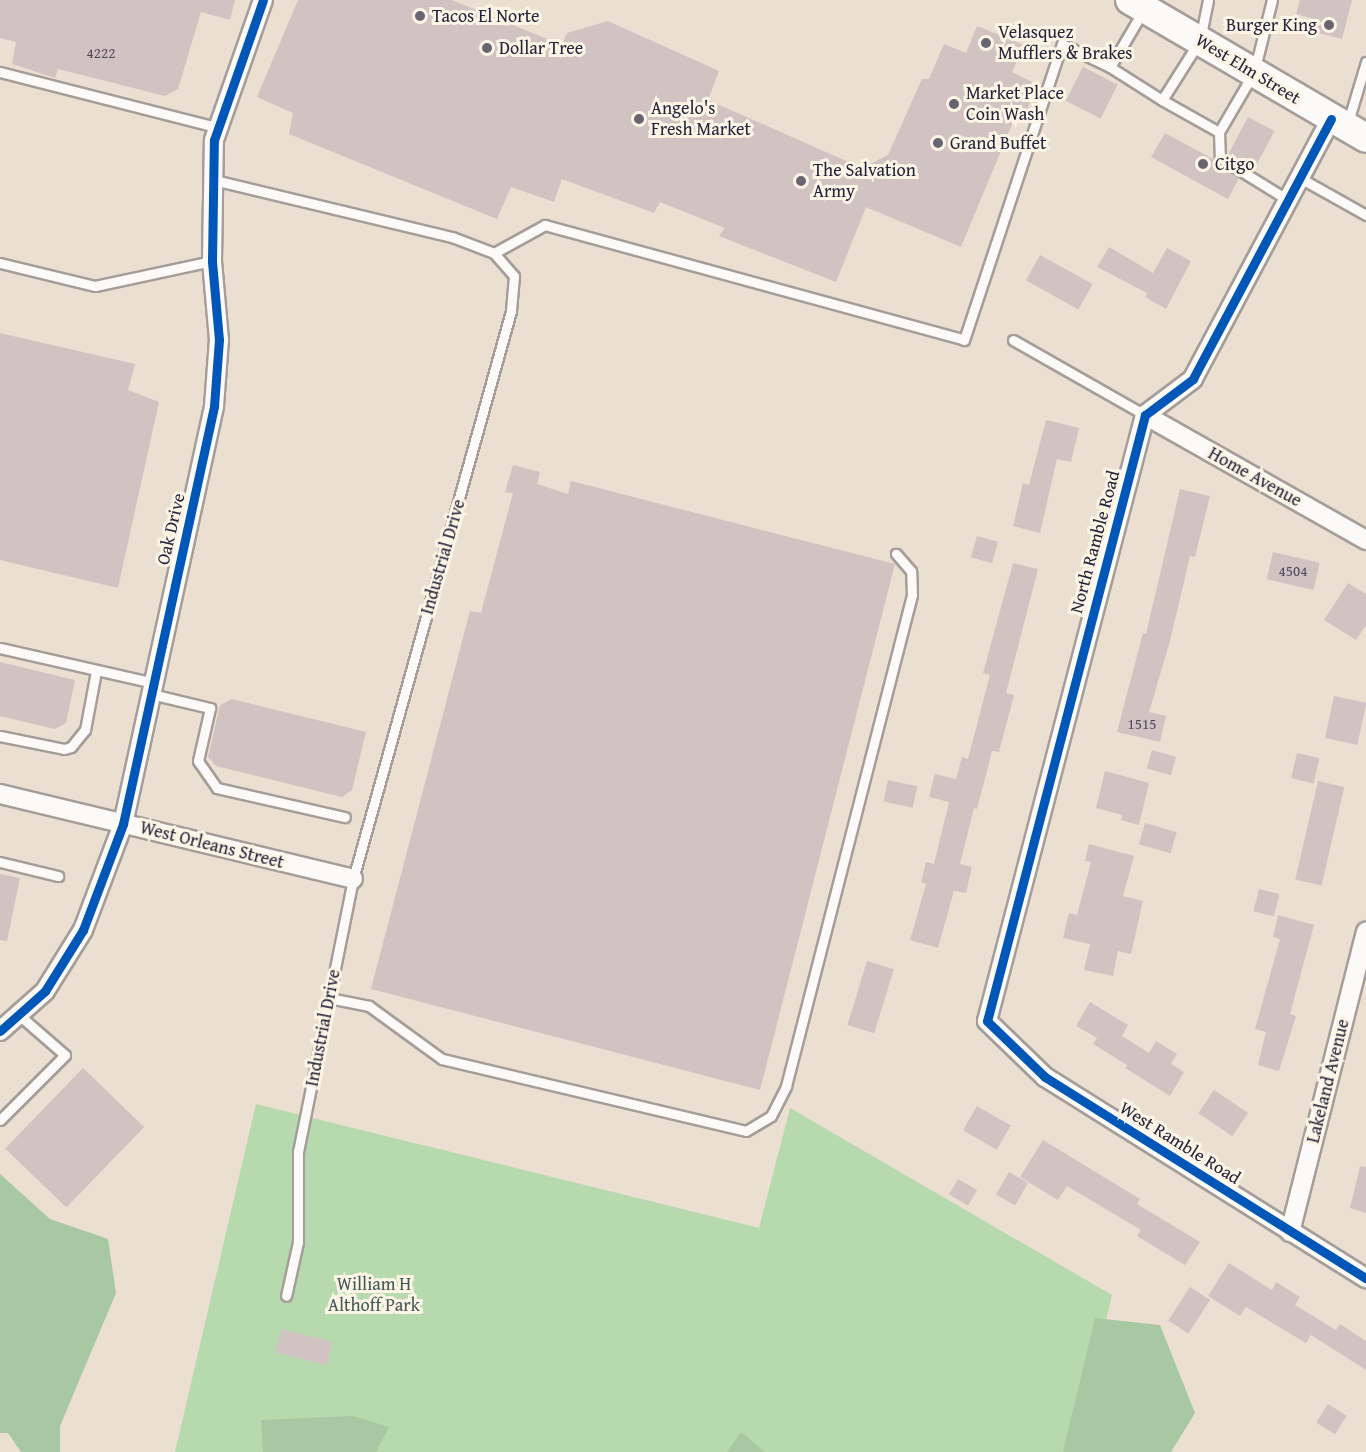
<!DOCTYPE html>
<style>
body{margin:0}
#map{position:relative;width:1366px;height:1452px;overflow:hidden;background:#ebdfd1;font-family:"Gentium Book Plus",serif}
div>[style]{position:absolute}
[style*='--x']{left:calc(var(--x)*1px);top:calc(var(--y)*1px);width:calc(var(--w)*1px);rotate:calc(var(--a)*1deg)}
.green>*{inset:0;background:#b6daae}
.forest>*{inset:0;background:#a7c8a2}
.building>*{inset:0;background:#d1c3c1;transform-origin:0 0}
.roads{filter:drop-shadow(2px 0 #a49d98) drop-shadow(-2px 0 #a49d98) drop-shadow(0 2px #a49d98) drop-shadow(0 -2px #a49d98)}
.service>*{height:9px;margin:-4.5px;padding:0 4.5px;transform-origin:4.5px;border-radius:4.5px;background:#fcfaf8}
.minor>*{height:18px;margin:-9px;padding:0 9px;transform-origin:9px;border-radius:9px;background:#fcfaf8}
.primary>*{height:28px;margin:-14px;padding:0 14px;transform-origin:14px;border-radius:14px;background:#fcfaf8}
.cycleway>*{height:9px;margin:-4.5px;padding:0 4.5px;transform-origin:4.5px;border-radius:4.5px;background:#0057b8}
.dots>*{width:16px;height:16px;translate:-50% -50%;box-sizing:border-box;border:3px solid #fcf5e5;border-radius:50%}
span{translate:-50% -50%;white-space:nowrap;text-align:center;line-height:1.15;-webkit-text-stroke:6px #fcf5e5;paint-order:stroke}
.number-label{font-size:15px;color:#4e4a5c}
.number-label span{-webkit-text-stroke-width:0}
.poi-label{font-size:18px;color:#22223b}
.left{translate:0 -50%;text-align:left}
.right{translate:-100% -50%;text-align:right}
.street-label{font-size:18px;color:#22223b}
.park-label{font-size:18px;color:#415855}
</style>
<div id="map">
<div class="green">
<i style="clip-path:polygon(256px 1104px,759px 1228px,790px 1108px,1112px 1295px,1074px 1452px,175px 1452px)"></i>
</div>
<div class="forest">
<i style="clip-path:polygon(0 1174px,50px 1219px,108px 1239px,116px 1293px,60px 1426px,60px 1452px,21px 1452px,8px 1433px,0 1433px)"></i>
<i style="clip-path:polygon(1095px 1318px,1160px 1325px,1195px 1413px,1171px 1452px,1063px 1452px)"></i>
<i style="clip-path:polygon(353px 1416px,389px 1427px,376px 1452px,263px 1452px,261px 1420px)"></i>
<i style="clip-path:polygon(741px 1432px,765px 1452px,727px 1452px)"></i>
</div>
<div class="building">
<i style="clip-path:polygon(0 0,235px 0,230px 20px,201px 12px,178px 89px,165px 96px,58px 69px,55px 78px,12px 64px,16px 42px,0 38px)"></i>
<i style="clip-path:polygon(298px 0,452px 0,562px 45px,567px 33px,608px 21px,719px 71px,708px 100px,862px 168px,888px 155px,922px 79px,929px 79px,944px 44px,966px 53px,977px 26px,1024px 45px,1012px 72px,1036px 84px,1024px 120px,1015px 117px,961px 247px,866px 207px,836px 282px,719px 236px,725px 228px,660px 202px,654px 213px,562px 179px,554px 202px,511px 187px,497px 219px,289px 134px,293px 113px,257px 97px)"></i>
<i style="clip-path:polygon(1300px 0,1352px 0,1342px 39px,1311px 31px,1314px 19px,1296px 14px)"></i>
<i style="left:1083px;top:67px;width:39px;height:38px;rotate:27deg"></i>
<i style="left:1248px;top:117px;width:30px;height:43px;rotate:28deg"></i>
<i style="clip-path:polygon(1165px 133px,1213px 159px,1216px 164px,1239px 178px,1228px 199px,1151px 157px)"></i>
<i style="clip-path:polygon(1109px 247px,1153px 273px,1167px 248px,1191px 261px,1166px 309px,1145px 297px,1147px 293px,1097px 267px)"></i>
<i style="left:1040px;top:255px;width:60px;height:29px;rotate:29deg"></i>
<i style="clip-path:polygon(0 333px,135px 364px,128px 390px,159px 402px,118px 588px,0 560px)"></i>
<i style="clip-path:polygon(1046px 420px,1079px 428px,1071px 462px,1057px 459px,1040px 533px,1013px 526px,1023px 483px,1029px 485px)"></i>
<i style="clip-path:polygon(513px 465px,540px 472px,537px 484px,568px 494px,571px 481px,895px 564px,760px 1090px,371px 989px,470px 611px,481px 613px,513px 493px,505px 492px)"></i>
<i style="clip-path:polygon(1180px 489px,1210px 496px,1195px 557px,1190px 556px,1170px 641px,1149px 712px,1166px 716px,1160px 742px,1117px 732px,1143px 633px,1146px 634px)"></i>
<i style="left:977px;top:536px;width:22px;height:22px;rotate:16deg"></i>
<i style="left:1273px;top:552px;width:48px;height:28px;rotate:13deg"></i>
<i style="clip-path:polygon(1013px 563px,1038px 569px,1006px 693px,1014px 695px,999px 752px,992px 751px,977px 809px,974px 808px,960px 864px,972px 867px,966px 893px,954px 891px,938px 948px,910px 940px,926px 884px,921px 882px,926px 862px,934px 864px,949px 802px,929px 797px,935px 774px,956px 779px,962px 757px,968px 759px,990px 675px,983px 673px)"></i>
<i style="clip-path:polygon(1348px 583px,1366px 594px,1366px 625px,1356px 640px,1324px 620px)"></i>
<i style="clip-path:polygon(0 662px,75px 680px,66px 723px,55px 729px,0 716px)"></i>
<i style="left:1334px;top:696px;width:33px;height:43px;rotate:12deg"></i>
<i style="clip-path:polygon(232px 699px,366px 732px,352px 790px,342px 797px,216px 766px,208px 757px,220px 705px)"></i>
<i style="left:1152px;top:750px;width:25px;height:19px;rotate:16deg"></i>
<i style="left:1297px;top:753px;width:23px;height:26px;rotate:13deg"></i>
<i style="clip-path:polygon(1105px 771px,1149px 783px,1139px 825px,1121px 820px,1122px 815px,1096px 808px)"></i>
<i style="left:888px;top:780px;width:30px;height:22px;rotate:12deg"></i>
<i style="left:1318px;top:781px;width:27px;height:101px;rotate:13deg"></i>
<i style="left:1145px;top:823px;width:33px;height:22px;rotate:16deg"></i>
<i style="clip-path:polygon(1089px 844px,1134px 856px,1123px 896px,1143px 901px,1131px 954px,1118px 951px,1113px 976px,1084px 970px,1090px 944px,1063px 938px,1069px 913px,1077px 915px,1091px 862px,1085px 861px)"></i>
<i style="clip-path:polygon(0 874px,20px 878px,7px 941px,0 940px)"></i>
<i style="left:1259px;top:889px;width:21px;height:23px;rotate:14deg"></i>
<i style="clip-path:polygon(1278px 915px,1314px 925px,1290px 1014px,1296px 1016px,1279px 1071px,1258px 1065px,1266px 1032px,1255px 1029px,1280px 939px,1273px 937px)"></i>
<i style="left:867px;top:961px;width:28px;height:67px;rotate:17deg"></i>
<i style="clip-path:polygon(1090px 1002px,1128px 1025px,1122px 1036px,1149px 1053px,1156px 1041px,1177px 1054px,1171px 1064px,1184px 1072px,1170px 1096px,1125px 1068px,1127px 1065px,1093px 1044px,1097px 1038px,1076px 1026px)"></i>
<i style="left:83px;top:1068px;width:85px;height:112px;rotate:44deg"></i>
<i style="left:1214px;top:1090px;width:41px;height:28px;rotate:34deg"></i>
<i style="left:977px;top:1106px;width:39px;height:28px;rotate:30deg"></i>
<i style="clip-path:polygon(1043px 1140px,1140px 1199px,1137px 1204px,1200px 1242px,1185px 1265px,1137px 1236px,1141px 1230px,1067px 1186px,1058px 1200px,1020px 1177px)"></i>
<i style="clip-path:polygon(1360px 1166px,1366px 1167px,1366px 1213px,1350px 1208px)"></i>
<i style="left:1009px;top:1172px;width:22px;height:26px;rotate:30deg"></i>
<i style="left:958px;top:1179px;width:22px;height:18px;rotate:30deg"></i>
<i style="clip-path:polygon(1229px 1263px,1272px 1290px,1276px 1282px,1300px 1297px,1295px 1305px,1336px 1330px,1340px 1324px,1366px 1341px,1366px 1370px,1311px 1335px,1306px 1343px,1246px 1307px,1240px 1316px,1208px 1296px)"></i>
<i style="left:1190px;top:1287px;width:24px;height:40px;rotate:33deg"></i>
<i style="left:281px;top:1329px;width:53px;height:24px;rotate:14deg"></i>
<i style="left:1328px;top:1404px;width:22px;height:22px;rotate:32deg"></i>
</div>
<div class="roads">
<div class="service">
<i style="--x:1208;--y:0;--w:41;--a:101.3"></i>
<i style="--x:1200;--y:40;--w:71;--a:122.3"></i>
<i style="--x:1162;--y:100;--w:65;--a:29.3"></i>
<i style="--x:1219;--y:132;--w:26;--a:88"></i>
<i style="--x:1220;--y:158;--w:80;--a:31.7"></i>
<i style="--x:1110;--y:67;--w:62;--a:32.4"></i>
<i style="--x:0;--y:72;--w:226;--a:14.3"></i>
<i style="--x:1348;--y:122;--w:63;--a:-73.3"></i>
<i style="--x:1219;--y:132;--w:69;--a:-59.7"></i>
<i style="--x:1254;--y:72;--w:74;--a:-76"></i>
<i style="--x:1300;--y:178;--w:76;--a:29.3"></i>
<i style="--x:214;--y:180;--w:245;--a:13.5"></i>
<i style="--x:452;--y:237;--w:45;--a:20.9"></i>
<i style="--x:494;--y:253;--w:30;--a:49"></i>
<i style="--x:514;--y:276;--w:35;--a:95"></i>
<i style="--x:511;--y:311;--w:590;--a:105.54"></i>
<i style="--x:353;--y:879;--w:278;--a:101.4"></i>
<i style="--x:298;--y:1151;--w:91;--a:90"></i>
<i style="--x:298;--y:1242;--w:55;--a:102.5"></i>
<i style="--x:494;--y:253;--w:58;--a:-28.8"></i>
<i style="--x:545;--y:225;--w:434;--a:15.3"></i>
<i style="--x:964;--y:340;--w:312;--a:-71.7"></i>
<i style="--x:1062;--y:44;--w:53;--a:25.6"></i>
<i style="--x:1110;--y:67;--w:65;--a:-59.5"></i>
<i style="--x:0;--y:263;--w:98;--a:13.6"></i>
<i style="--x:95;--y:286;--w:120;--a:-12.1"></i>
<i style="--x:1013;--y:340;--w:152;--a:29.6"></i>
<i style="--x:0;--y:648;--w:158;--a:12.8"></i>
<i style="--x:151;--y:694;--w:61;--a:13.3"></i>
<i style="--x:210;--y:708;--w:54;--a:102.8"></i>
<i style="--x:198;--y:761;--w:33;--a:55"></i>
<i style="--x:217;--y:788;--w:131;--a:12.8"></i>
<i style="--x:0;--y:736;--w:65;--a:11.5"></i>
<i style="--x:64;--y:749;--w:7;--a:-16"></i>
<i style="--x:71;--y:747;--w:22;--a:-51"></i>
<i style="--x:85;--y:730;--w:60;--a:-79.4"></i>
<i style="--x:0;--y:862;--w:60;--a:13.6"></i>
<i style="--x:329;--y:998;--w:41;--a:11.3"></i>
<i style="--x:369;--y:1006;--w:90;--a:36"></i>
<i style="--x:442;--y:1059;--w:312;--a:13.3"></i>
<i style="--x:746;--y:1131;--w:29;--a:-31"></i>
<i style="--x:771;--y:1116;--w:34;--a:-63"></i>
<i style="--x:786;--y:1086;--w:507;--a:-75.61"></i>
<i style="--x:912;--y:595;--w:24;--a:-92"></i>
<i style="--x:911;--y:571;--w:23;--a:-131"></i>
<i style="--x:0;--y:1120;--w:92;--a:-45"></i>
<i style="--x:65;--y:1055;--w:61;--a:-139"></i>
</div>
<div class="minor">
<i style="--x:1331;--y:119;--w:294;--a:118"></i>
<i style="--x:1193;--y:379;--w:60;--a:143.1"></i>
<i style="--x:1145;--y:415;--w:626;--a:104.61"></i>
<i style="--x:987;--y:1021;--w:81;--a:44"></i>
<i style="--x:1045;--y:1077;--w:379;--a:32.1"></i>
<i style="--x:1145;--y:415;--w:254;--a:29.5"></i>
<i style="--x:0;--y:794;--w:363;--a:13.5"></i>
<i style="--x:0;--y:1031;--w:60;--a:-41.6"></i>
<i style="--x:45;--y:991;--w:72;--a:-58.1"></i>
<i style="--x:83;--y:930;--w:113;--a:-69.3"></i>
<i style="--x:123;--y:824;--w:428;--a:-77.7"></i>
<i style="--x:214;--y:406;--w:66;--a:-85.7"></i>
<i style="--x:219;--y:340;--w:79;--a:-95.1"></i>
<i style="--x:212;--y:261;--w:121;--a:-89.1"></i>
<i style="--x:214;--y:140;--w:148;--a:-70.7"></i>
<i style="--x:1290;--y:1232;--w:310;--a:-75.8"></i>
</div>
<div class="primary">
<i style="--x:1130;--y:0;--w:273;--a:30.3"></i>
</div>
</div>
<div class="cycleway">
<i style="--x:1331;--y:119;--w:294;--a:118"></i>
<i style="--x:1193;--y:379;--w:60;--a:143.1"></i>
<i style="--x:1145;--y:415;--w:626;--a:104.61"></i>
<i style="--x:987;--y:1021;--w:81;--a:44"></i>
<i style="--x:1045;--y:1077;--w:379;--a:32.1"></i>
<i style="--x:0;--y:1031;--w:60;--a:-41.6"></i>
<i style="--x:45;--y:991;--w:72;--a:-58.1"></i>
<i style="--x:83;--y:930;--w:113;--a:-69.3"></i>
<i style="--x:123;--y:824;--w:428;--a:-77.7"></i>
<i style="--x:214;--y:406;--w:66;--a:-85.7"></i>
<i style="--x:219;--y:340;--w:79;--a:-95.1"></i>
<i style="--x:212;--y:261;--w:121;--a:-89.1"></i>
<i style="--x:214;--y:140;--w:148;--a:-70.7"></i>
</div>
<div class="dots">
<i style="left:420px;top:16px;background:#686470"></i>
<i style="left:1329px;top:25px;background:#686470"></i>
<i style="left:986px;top:43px;background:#686470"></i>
<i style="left:487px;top:48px;background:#686470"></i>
<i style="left:954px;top:104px;background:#686470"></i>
<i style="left:639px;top:119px;background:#686470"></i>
<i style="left:938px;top:143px;background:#686470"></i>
<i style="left:1203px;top:164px;background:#686470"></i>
<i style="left:801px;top:181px;background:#686470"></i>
</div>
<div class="number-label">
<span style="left:101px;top:53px">4222</span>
<span style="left:1293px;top:571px">4504</span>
<span style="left:1142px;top:724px">1515</span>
</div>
<div class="poi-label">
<span class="left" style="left:432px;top:16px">Tacos El Norte</span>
<span class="right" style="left:1317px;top:25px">Burger King</span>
<span class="left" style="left:998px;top:43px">Velasquez<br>Mufflers &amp; Brakes</span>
<span class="left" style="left:499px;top:48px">Dollar Tree</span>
<span class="left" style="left:966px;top:104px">Market Place<br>Coin Wash</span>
<span class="left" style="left:651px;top:119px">Angelo's<br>Fresh Market</span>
<span class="left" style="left:950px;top:143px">Grand Buffet</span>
<span class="left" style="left:1215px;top:164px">Citgo</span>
<span class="left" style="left:813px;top:181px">The Salvation<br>Army</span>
</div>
<div class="street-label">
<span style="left:1248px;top:69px;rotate:31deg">West Elm Street</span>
<span style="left:1255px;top:477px;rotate:29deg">Home Avenue</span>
<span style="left:171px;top:529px;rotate:-77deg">Oak Drive</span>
<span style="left:1095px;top:542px;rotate:-75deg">North Ramble Road</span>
<span style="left:443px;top:557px;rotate:-74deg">Industrial Drive</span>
<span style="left:212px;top:845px;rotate:14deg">West Orleans Street</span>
<span style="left:323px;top:1028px;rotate:-79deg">Industrial Drive</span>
<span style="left:1328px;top:1081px;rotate:-76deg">Lakeland Avenue</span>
<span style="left:1180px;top:1143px;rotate:32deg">West Ramble Road</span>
</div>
<div class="park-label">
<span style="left:374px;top:1295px">William H<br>Althoff Park</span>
</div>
</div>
